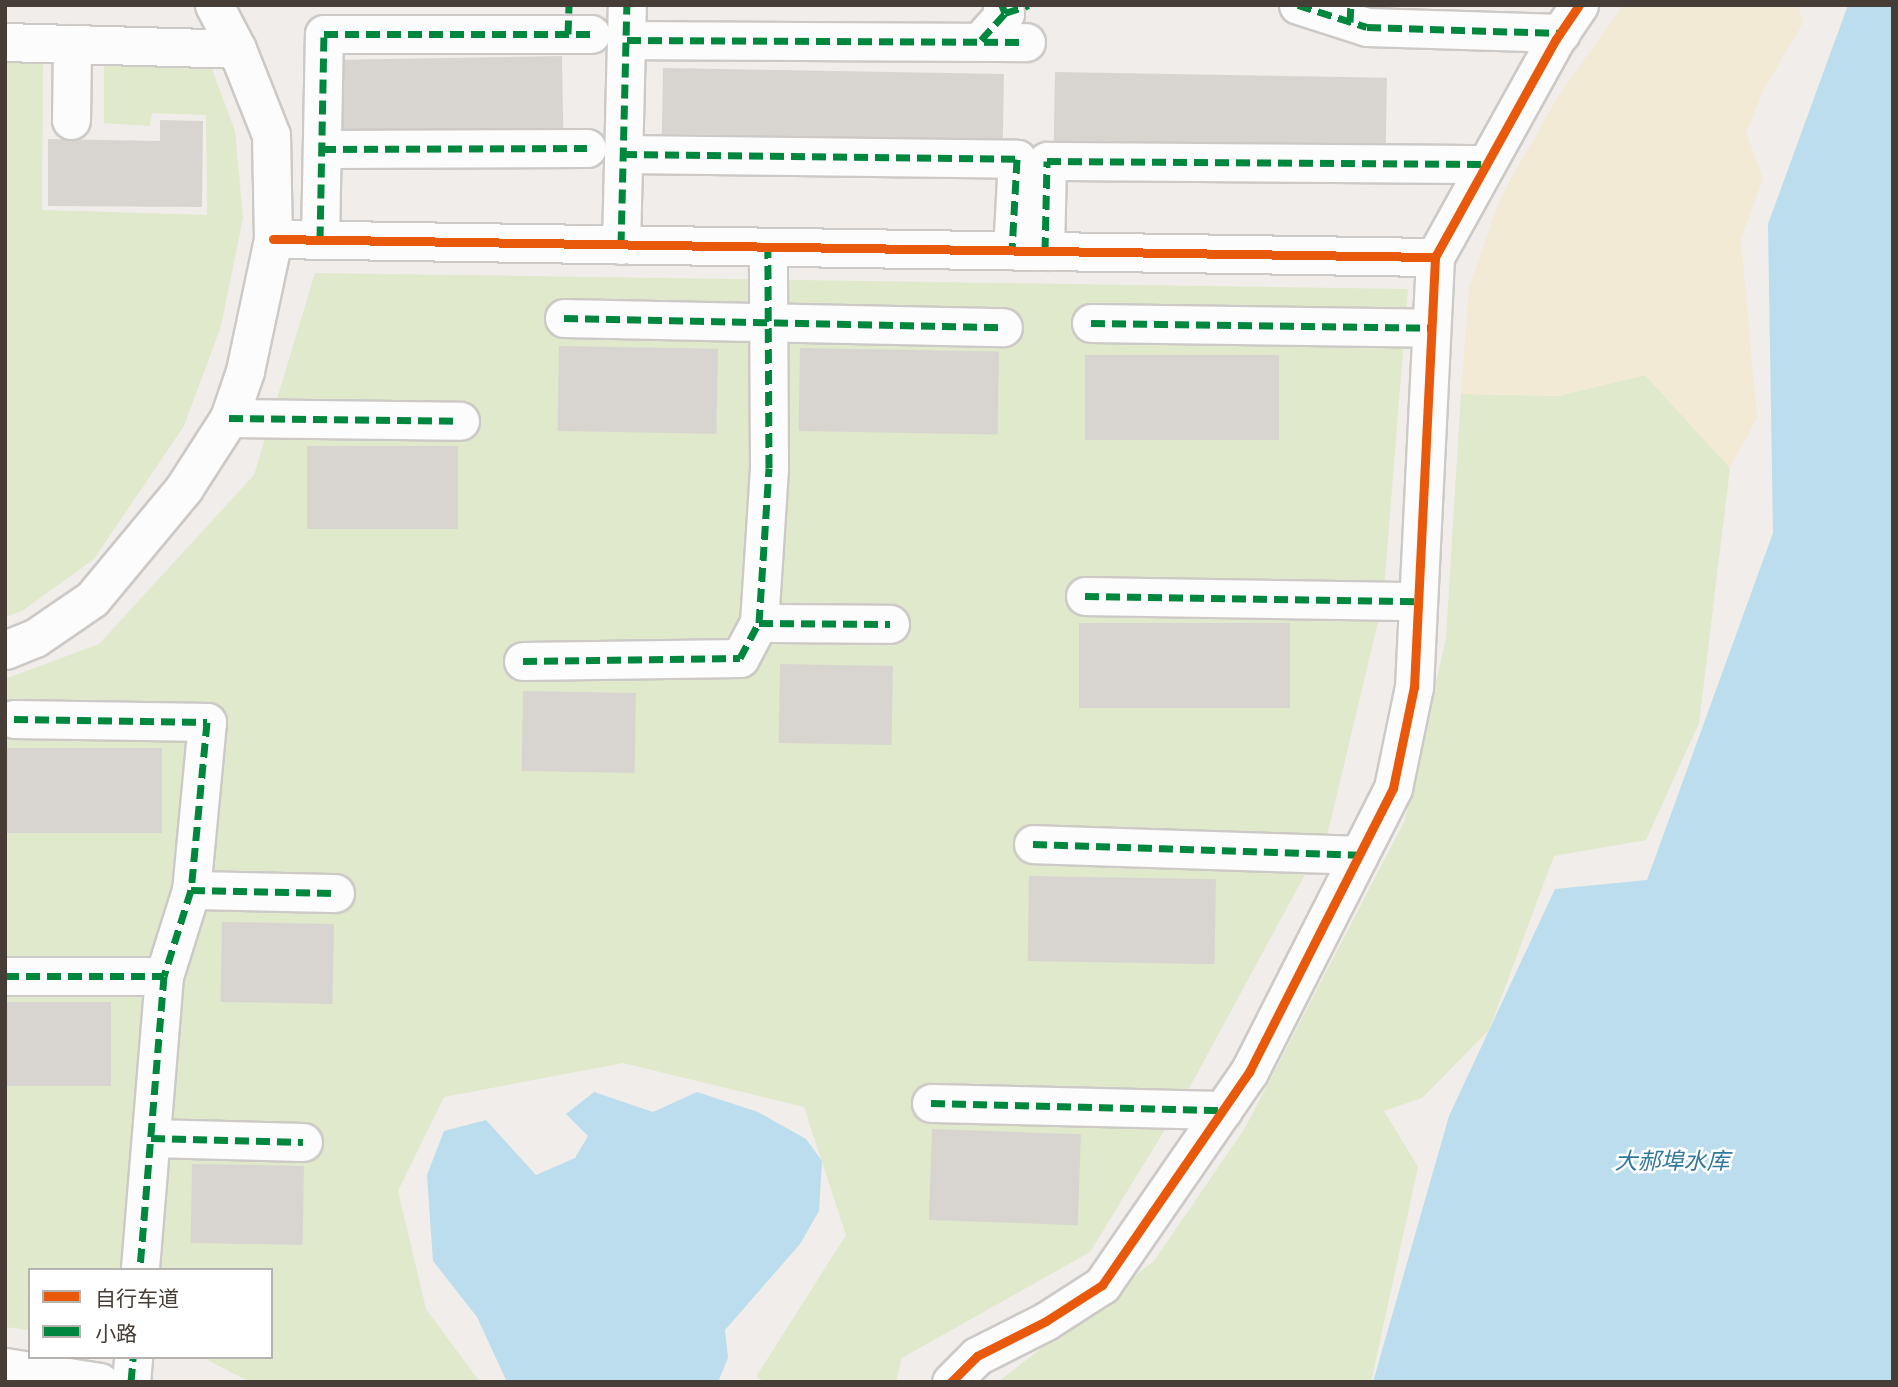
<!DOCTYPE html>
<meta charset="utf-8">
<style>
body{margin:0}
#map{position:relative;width:1898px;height:1387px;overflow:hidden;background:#f0edea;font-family:Barlow,"Noto Sans SC",sans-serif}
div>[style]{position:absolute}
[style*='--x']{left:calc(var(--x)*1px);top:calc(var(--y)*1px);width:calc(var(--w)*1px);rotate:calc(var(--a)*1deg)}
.green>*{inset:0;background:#e0e9cb}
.sand>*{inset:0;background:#f3ead5}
.water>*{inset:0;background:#bcdded}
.building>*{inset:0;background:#d8d5d1;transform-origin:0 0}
.roads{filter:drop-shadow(2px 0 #ccc9c6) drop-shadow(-2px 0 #ccc9c6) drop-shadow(0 2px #ccc9c6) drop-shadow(0 -2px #ccc9c6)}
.minor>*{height:37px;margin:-18.5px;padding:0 18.5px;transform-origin:18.5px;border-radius:18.5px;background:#fdfcfc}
.quiet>*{height:7px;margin-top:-3.5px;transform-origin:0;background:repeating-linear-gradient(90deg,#00873e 0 14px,transparent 0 21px)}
.cycleway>*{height:9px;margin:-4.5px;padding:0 4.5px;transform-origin:4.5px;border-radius:4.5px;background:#e8590c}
span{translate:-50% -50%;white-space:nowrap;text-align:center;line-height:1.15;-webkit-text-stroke:5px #fff;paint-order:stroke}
.water-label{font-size:23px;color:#2f799f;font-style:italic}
.frame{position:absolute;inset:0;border:7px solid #463e36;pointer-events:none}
.legend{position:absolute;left:28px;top:1268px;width:245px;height:91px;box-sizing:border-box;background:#fff;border:2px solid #b5b2af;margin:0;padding:9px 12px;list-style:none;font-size:21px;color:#463e36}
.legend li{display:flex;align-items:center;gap:14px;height:35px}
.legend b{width:35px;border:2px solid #b5b2af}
</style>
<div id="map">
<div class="green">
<i style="clip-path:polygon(5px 56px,43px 56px,42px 210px,207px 215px,206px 115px,152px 113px,150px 126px,104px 123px,104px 61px,209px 61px,235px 131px,243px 218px,221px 326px,184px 426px,94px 559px,22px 611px,5px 617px)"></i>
<i style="clip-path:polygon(315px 273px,1408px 289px,1383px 601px,1328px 832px,1180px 1105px,1090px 1252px,902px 1358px,896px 1382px,767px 1382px,756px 1377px,846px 1235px,804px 1107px,623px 1063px,444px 1097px,398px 1191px,426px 1309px,480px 1382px,250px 1382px,202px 1357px,271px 1357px,271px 1270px,30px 1270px,30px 1330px,5px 1327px,5px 679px,99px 644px,254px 475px)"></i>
<i style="clip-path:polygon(1645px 375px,1730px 468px,1699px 723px,1646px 840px,1554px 856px,1489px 1030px,1422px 1098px,1384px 1111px,1418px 1167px,1371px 1382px,998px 1382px,1154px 1261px,1245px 1128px,1405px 820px,1446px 638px,1461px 394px,1558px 396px)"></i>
</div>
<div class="sand">
<i style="clip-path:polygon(1623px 5px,1798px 5px,1803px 23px,1765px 87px,1746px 133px,1763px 178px,1741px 239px,1757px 418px,1730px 468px,1645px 375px,1558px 396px,1461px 394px,1469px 288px,1500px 198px,1559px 95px)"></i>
</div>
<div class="water">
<i style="clip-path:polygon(1848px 5px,1893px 5px,1893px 1382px,1373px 1382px,1449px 1116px,1555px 889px,1647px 880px,1773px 533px,1768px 224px)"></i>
<i style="clip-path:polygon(594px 1092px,653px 1112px,697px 1092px,758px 1112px,806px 1139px,822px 1161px,819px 1211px,800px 1244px,725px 1330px,728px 1358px,718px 1382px,507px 1382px,477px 1317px,433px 1261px,427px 1175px,444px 1131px,486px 1120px,536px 1175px,575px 1158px,588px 1136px,566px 1114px)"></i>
</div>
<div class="building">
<i style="left:562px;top:56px;width:77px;height:221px;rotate:89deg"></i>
<i style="left:663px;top:68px;width:341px;height:66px;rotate:1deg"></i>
<i style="left:1055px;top:72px;width:332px;height:70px;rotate:1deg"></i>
<i style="clip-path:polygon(160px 120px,203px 121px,202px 207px,48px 206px,48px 139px,160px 141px)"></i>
<i style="left:559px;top:346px;width:159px;height:85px;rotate:1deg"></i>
<i style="left:800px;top:348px;width:199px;height:83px;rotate:1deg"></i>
<i style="left:1085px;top:355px;width:194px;height:85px"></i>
<i style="left:307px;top:446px;width:151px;height:83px"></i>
<i style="left:1079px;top:623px;width:211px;height:85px"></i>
<i style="left:780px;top:664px;width:113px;height:79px;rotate:1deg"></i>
<i style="left:523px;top:691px;width:113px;height:80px;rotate:1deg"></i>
<i style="left:5px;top:748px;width:157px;height:85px"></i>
<i style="left:1029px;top:876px;width:187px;height:85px;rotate:1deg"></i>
<i style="left:222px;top:922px;width:112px;height:80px;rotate:1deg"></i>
<i style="left:5px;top:1002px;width:106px;height:84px"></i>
<i style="left:932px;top:1129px;width:149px;height:91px;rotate:2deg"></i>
<i style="left:192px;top:1164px;width:112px;height:79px;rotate:1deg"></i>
</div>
<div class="roads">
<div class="minor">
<i style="--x:1298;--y:5;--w:72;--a:17.7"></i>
<i style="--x:1367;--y:27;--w:194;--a:1.8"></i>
<i style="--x:627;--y:40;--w:399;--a:0.3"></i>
<i style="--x:981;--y:40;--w:36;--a:-48"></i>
<i style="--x:1005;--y:13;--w:9;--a:-111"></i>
<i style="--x:5;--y:42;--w:232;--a:1.7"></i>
<i style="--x:71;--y:120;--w:76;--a:-89.2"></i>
<i style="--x:322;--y:149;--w:265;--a:-0.2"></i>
<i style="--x:623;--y:154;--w:394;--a:0.7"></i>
<i style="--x:1017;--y:159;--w:91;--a:93.1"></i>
<i style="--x:273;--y:239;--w:1162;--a:0.89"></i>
<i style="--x:320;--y:240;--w:206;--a:-88.9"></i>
<i style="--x:324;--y:34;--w:267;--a:0"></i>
<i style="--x:621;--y:245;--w:240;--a:-88.6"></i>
<i style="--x:1045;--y:251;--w:90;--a:-88.7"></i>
<i style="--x:1047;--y:161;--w:438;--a:0.4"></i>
<i style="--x:564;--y:318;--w:439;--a:1.2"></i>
<i style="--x:1091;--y:323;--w:340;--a:0.8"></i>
<i style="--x:229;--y:418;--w:231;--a:0.7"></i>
<i style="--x:1085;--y:596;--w:333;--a:0.9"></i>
<i style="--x:759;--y:623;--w:131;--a:0.4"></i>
<i style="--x:5;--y:650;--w:32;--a:-22"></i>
<i style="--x:35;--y:638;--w:69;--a:-34.4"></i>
<i style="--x:92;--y:599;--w:144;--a:-50.3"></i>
<i style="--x:184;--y:488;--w:83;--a:-57.3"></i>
<i style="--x:229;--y:418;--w:50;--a:-71.2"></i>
<i style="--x:245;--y:371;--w:135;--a:-78"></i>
<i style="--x:273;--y:239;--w:104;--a:-91.1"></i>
<i style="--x:271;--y:135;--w:92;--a:-111.6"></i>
<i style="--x:237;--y:49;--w:50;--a:-117.6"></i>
<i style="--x:523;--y:661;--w:217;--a:-0.8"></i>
<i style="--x:740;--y:658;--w:40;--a:-62"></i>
<i style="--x:759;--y:623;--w:155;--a:-86.3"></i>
<i style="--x:769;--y:468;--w:221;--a:-90.3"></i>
<i style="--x:14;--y:719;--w:193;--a:0.9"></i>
<i style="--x:207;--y:722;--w:169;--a:95.4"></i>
<i style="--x:191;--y:890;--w:90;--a:107.4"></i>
<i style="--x:164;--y:976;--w:295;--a:94.7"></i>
<i style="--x:1033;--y:844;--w:326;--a:1.9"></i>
<i style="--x:191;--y:890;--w:144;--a:1.2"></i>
<i style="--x:5;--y:976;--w:159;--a:0"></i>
<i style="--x:931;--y:1103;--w:292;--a:1.4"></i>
<i style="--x:151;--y:1138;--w:152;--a:1.5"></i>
<i style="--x:5;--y:1367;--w:96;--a:9"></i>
<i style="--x:131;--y:1382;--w:25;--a:-85"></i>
<i style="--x:951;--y:1382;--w:37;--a:-45"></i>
<i style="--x:977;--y:1356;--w:77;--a:-26.9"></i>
<i style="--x:1046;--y:1321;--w:67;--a:-32.7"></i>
<i style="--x:1102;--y:1285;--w:259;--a:-55.4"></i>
<i style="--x:1249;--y:1072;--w:318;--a:-63.1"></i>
<i style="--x:1393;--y:788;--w:103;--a:-78.3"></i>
<i style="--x:1414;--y:687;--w:431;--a:-87.2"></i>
<i style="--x:1435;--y:257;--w:249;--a:-61"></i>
<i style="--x:1556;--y:39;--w:41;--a:-55.9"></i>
</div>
</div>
<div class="quiet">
<i style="--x:1298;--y:5;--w:72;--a:17.7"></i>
<i style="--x:1367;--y:27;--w:194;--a:1.8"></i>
<i style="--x:1005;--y:13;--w:25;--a:-18"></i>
<i style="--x:1350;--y:22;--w:17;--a:-87"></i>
<i style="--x:568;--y:34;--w:29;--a:-88"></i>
<i style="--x:627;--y:40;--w:399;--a:0.3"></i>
<i style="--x:981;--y:40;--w:36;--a:-48"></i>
<i style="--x:1005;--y:13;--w:9;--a:-111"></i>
<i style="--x:322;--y:149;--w:265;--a:-0.2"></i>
<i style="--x:623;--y:154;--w:394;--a:0.7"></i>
<i style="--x:1017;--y:159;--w:91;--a:93.1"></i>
<i style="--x:320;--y:240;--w:206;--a:-88.9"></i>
<i style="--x:324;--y:34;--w:267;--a:0"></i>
<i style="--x:621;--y:245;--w:240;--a:-88.6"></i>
<i style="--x:1045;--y:251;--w:90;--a:-88.7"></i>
<i style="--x:1047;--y:161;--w:438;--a:0.4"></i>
<i style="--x:564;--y:318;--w:439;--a:1.2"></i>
<i style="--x:1091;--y:323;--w:340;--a:0.8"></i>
<i style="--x:229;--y:418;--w:231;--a:0.7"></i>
<i style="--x:1085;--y:596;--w:333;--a:0.9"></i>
<i style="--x:759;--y:623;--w:131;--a:0.4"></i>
<i style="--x:523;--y:661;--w:217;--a:-0.8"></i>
<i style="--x:740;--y:658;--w:40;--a:-62"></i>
<i style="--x:759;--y:623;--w:155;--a:-86.3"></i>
<i style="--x:769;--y:468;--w:221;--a:-90.3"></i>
<i style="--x:14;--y:719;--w:193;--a:0.9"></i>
<i style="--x:207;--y:722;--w:169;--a:95.4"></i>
<i style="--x:191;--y:890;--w:90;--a:107.4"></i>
<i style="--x:164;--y:976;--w:295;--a:94.7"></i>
<i style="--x:1033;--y:844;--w:326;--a:1.9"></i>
<i style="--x:191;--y:890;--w:144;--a:1.2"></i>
<i style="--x:5;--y:976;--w:159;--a:0"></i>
<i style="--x:931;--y:1103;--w:292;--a:1.4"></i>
<i style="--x:151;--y:1138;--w:152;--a:1.5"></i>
<i style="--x:131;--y:1382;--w:25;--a:-85"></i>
</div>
<div class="cycleway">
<i style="--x:273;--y:239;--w:1162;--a:0.89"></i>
<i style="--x:951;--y:1382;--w:37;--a:-45"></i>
<i style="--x:977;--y:1356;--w:77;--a:-26.9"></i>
<i style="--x:1046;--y:1321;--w:67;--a:-32.7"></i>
<i style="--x:1102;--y:1285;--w:259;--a:-55.4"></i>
<i style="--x:1249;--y:1072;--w:318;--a:-63.1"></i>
<i style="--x:1393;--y:788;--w:103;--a:-78.3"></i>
<i style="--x:1414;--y:687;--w:431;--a:-87.2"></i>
<i style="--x:1435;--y:257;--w:249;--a:-61"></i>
<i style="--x:1556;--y:39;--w:41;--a:-55.9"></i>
</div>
<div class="water-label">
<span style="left:1672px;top:1160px">大郝埠水库</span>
</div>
<div class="frame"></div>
<ul class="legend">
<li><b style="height:9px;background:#e8590c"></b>自行车道</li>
<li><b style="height:9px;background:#00873e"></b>小路</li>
</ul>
</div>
